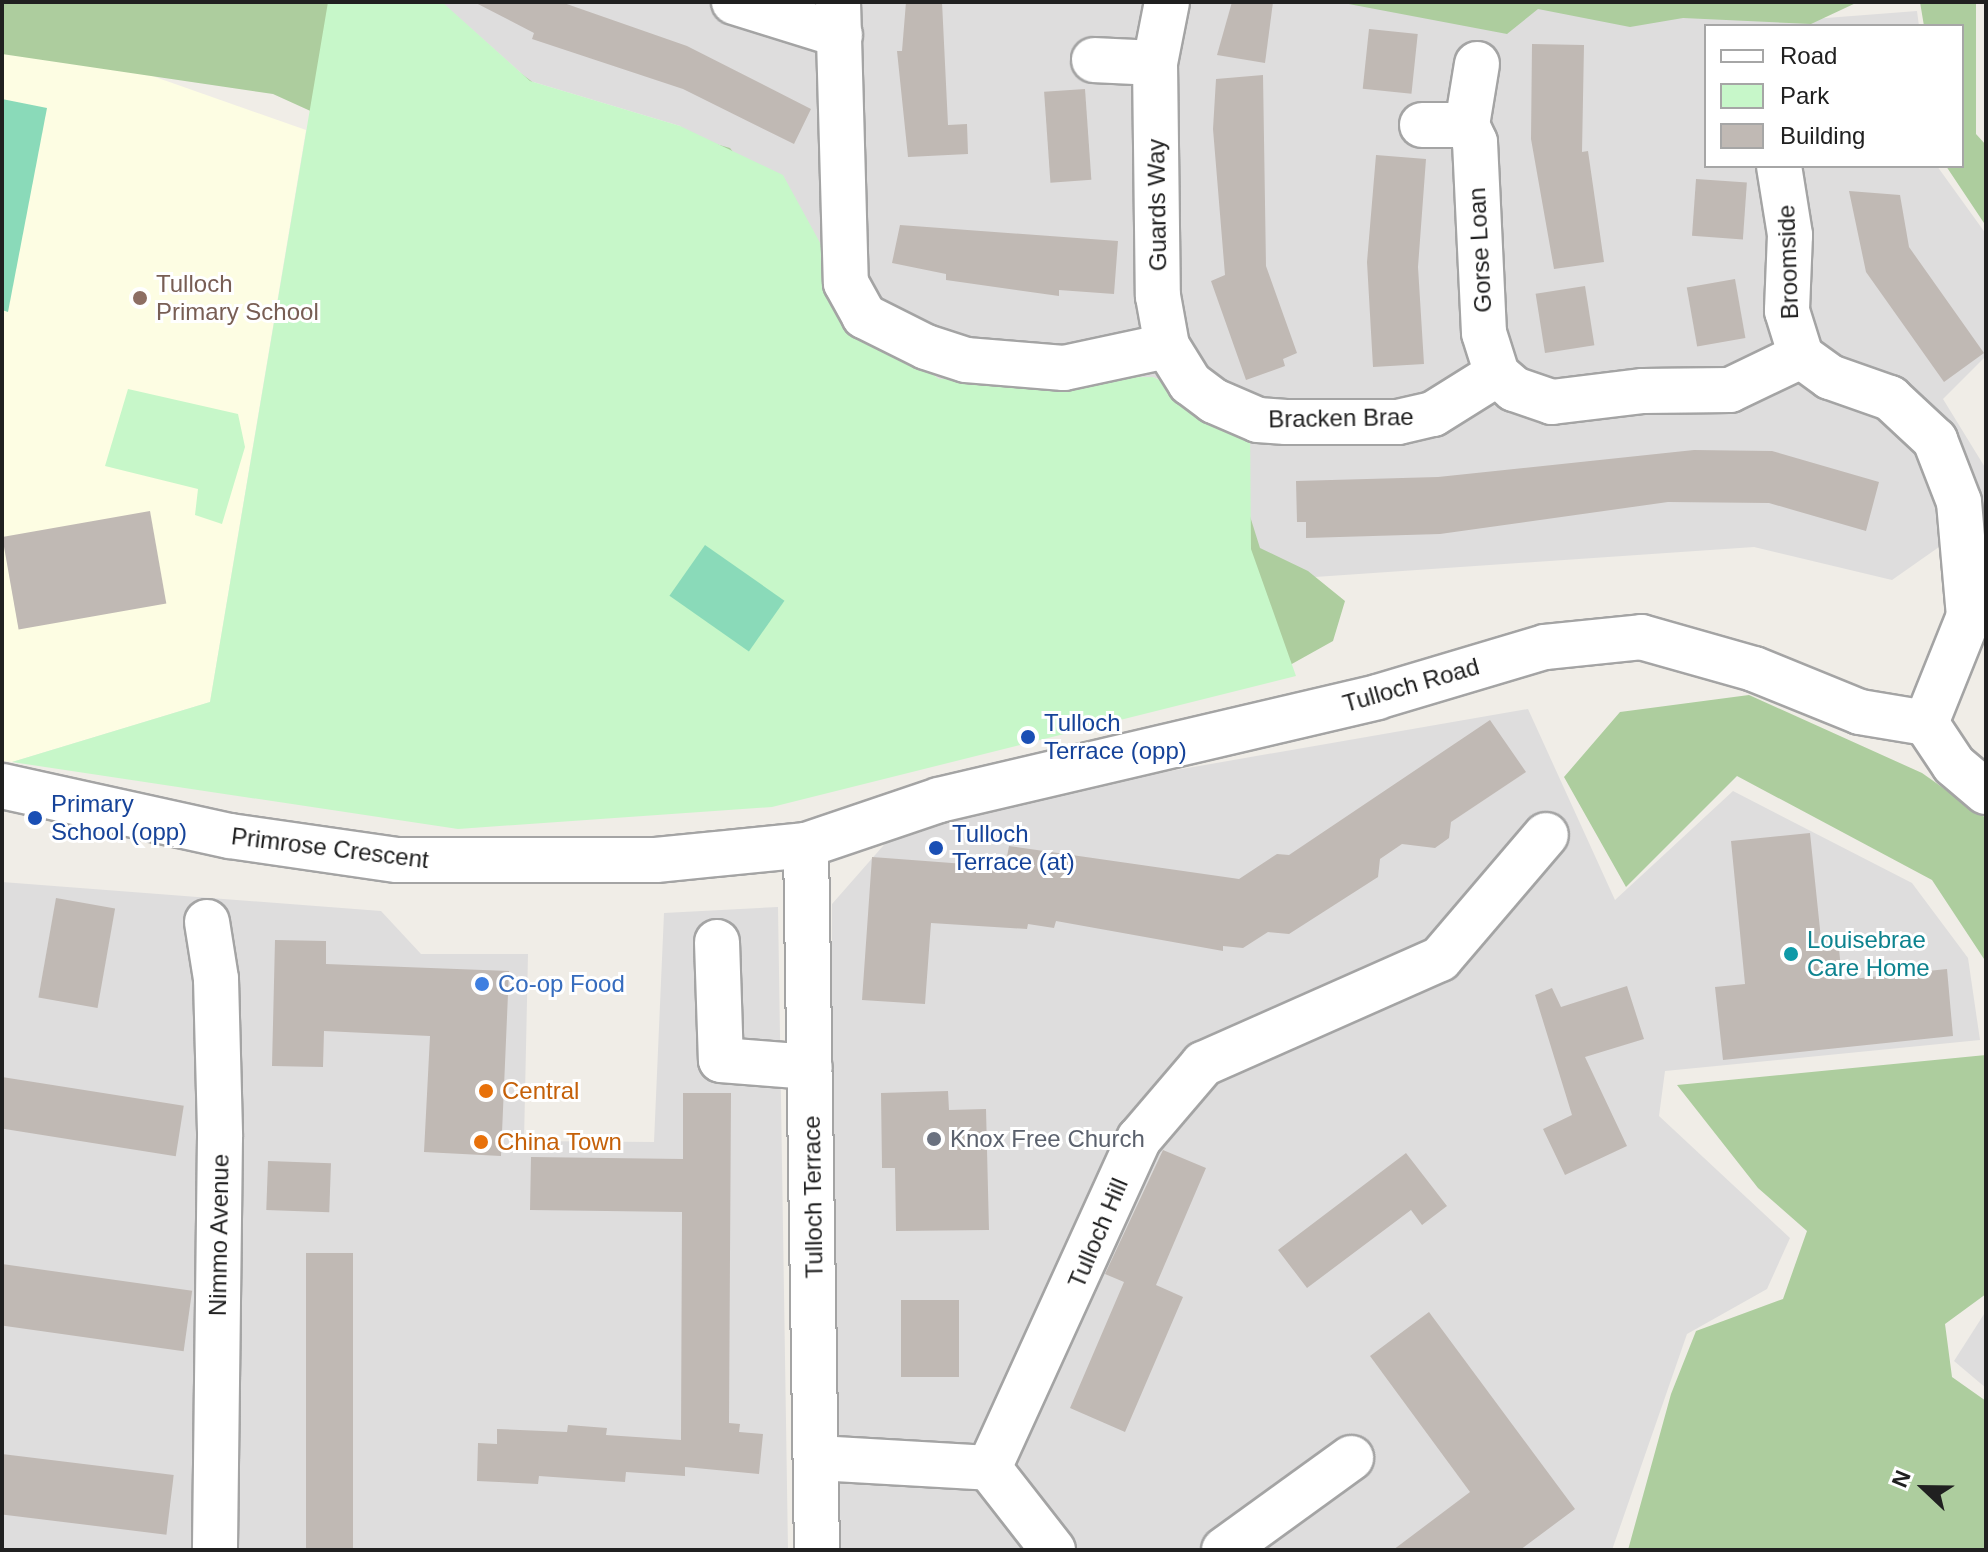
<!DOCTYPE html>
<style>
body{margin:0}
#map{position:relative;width:1988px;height:1552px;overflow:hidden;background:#f0ede7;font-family:Helvetica,sans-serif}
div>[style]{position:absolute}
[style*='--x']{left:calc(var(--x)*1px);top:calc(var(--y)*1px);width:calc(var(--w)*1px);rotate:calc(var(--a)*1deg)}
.residential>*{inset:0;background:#dedddd}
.education>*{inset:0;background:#fdfde3}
.forest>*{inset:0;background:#adcd9e}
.park>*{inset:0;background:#c7f7c9}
.pitch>*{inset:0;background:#8adab9;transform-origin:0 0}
.building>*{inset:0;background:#c0b9b4;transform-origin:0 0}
.roads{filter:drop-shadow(2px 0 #a4a4a4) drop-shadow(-2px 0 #a4a4a4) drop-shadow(0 2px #a4a4a4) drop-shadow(0 -2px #a4a4a4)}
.minor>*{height:44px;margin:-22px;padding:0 22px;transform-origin:22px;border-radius:22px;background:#fff}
.dots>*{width:22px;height:22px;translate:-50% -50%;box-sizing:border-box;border:4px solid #fff;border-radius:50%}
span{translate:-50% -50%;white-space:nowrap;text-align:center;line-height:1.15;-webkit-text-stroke:6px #fff;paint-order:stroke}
.street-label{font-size:24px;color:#202020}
.education-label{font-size:24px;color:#785e54}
.left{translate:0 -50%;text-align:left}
.transit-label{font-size:24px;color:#164399}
.culture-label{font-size:24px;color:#0d838f}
.shop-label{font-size:24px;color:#366cbe}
.food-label{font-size:24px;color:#c56008}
.worship-label{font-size:24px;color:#5b616d}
.frame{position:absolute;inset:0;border:4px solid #202020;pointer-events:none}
.legend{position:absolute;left:1704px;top:24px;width:260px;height:144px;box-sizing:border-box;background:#fff;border:2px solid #a6a6a6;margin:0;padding:10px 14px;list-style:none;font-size:24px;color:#202020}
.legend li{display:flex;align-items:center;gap:16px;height:40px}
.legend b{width:40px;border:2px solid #a6a6a6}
.north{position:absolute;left:1884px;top:1448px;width:80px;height:80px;-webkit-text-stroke:6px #fff;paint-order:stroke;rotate:292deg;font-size:22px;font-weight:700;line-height:32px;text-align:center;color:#202020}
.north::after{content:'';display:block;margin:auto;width:28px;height:36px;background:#202020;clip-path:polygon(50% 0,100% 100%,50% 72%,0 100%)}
</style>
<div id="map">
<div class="residential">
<i style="clip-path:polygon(441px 2px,1552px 2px,1813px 19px,1917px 11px,1919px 26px,1706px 26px,1706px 166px,1937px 166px,1986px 234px,1986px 356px,1943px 399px,1986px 469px,1986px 514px,1892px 580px,1754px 547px,1315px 577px,1251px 548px,1214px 401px,1153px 377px,939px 379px,865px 325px,680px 126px,530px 81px)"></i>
<i style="clip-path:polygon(1528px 709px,1615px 900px,1733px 791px,1912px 883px,1968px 958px,1980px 1040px,1665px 1071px,1659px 1116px,1790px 1238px,1767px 1289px,1687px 1334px,1612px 1550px,831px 1550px,832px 904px,890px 838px,1101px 783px)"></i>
<i style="clip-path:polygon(2px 882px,381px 911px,421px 954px,528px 954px,524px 1141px,654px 1142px,664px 913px,778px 907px,788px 1550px,2px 1550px)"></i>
<i style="clip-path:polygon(1986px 1311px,1986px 1388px,1954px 1361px)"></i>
</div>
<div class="education">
<i style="clip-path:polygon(2px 23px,306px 130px,210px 702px,12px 762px,2px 761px)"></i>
</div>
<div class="forest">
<i style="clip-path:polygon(2px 2px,425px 2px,554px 98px,730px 148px,810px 254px,865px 362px,1233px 462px,1260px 548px,1308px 571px,1345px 601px,1333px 641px,1290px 665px,370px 138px,273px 94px,2px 54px)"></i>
<i style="clip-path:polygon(1338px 2px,1858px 2px,1811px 24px,1683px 18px,1630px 27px,1538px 9px,1507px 34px)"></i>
<i style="clip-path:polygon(1920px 2px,1976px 2px,1976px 134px,1986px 145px,1986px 226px,1946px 166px,1962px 166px,1962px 26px,1924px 26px)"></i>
<i style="clip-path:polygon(1749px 695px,1922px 773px,1986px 818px,1986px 962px,1932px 880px,1737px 776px,1626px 887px,1564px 777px,1620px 712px)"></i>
<i style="clip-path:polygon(1986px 1055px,1986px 1294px,1945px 1324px,1952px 1377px,1986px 1401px,1986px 1550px,1628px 1550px,1671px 1394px,1696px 1331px,1783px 1299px,1807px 1231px,1758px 1188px,1677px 1085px)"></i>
</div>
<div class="park">
<i style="clip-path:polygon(328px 2px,442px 2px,530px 81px,680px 126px,783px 175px,865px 325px,939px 379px,1153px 377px,1250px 422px,1251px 549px,1296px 676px,772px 807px,458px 829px,12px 762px,210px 702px)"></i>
<i style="clip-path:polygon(128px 389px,238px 414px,245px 447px,222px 524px,195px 515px,198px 489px,105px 466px)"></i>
</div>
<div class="pitch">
<i style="clip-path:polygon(2px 99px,47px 108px,8px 312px,2px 310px)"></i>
<i style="left:705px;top:545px;width:97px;height:62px;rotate:35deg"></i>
</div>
<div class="building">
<i style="clip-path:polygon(474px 2px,561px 2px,687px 46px,811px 109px,794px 144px,683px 89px,532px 39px,534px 33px)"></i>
<i style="clip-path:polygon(906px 2px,942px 2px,948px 125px,967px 124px,968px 154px,908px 157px,897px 51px,902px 51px)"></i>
<i style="clip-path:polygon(1232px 2px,1273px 2px,1265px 63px,1217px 55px)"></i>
<i style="left:1369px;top:29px;width:49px;height:60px;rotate:6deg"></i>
<i style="clip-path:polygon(1532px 44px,1584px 45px,1582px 152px,1588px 151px,1604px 262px,1554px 269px,1531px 139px)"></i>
<i style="clip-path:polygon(1263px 75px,1266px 266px,1297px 353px,1283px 359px,1285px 366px,1246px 380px,1211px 281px,1225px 275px,1213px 129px,1216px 79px)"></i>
<i style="left:1085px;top:89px;width:91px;height:41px;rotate:86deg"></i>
<i style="clip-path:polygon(1376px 155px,1426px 159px,1418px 267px,1424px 364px,1373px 367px,1367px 262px)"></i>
<i style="left:1696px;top:179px;width:51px;height:57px;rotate:4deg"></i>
<i style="clip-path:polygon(1849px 191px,1900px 195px,1909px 247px,1984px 353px,1944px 382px,1866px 272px)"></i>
<i style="clip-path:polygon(900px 225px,1118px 241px,1114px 294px,1059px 290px,1059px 296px,946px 280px,946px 274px,892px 263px)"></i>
<i style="left:1735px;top:279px;width:60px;height:49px;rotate:80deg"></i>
<i style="left:1585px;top:286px;width:60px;height:50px;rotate:81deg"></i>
<i style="clip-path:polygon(1694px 450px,1772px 451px,1879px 482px,1866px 531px,1769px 503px,1668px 502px,1440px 534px,1306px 538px,1306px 522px,1297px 522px,1296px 481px,1438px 477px)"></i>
<i style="left:150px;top:511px;width:94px;height:150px;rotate:80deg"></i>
<i style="clip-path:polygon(1490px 720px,1526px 772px,1451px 822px,1449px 838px,1435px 848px,1402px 844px,1380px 859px,1378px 877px,1289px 934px,1268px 932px,1243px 948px,1223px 946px,1223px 951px,1056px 921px,1054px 928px,1028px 924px,1027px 929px,931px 923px,925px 1004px,862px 1000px,872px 857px,1005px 867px,1009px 846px,1239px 879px,1277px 854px,1289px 855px)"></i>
<i style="clip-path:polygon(1810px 833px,1821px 939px,1838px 938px,1842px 980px,1947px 969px,1953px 1036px,1723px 1060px,1715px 987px,1745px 984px,1731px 841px)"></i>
<i style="left:56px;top:898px;width:60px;height:101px;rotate:10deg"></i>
<i style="clip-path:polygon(275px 940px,326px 941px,326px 964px,509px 971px,501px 1156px,424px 1152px,430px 1036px,324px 1031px,323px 1067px,272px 1066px)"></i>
<i style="clip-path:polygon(1627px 986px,1644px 1039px,1585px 1057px,1627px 1146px,1565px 1175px,1543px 1129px,1572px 1115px,1535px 995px,1552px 988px,1561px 1007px)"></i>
<i style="left:2px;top:1077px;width:184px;height:51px;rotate:9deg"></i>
<i style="clip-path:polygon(948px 1091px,949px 1110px,986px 1109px,989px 1230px,896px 1231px,895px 1168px,882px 1168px,881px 1093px)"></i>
<i style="clip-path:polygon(683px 1093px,731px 1093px,729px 1423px,740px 1424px,739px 1432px,763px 1434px,759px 1474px,685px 1467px,685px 1476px,626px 1472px,625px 1482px,539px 1476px,538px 1484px,477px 1481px,478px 1443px,497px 1444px,497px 1429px,567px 1432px,568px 1425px,607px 1428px,606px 1435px,681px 1440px,682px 1212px,530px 1210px,531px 1157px,683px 1159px)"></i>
<i style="clip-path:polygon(1163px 1150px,1206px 1168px,1156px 1285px,1183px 1297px,1125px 1432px,1070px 1408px,1124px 1282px,1105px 1274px)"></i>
<i style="clip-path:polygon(1406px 1153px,1447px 1206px,1422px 1225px,1411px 1210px,1307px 1288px,1278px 1250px)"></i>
<i style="left:268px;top:1161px;width:63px;height:49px;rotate:2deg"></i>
<i style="left:306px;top:1253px;width:47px;height:295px"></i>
<i style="left:2px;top:1264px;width:192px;height:61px;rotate:8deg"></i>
<i style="left:901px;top:1300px;width:58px;height:77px"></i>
<i style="clip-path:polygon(1429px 1312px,1575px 1509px,1520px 1550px,1393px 1550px,1470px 1492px,1370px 1356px)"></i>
<i style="left:2px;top:1454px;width:173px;height:60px;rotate:7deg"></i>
</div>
<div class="roads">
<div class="minor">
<i style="--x:734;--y:2;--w:111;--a:17.3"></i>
<i style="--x:838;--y:2;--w:281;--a:88.4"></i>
<i style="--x:846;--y:283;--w:38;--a:61"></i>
<i style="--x:864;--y:316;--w:69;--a:26.6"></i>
<i style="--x:926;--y:347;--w:42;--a:18"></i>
<i style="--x:966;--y:360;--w:98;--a:4.7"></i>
<i style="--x:1064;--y:368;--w:105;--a:-12.1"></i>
<i style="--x:1167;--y:346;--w:44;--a:58.1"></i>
<i style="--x:1190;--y:383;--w:30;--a:37"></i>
<i style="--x:1214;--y:401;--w:48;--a:23.4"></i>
<i style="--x:1258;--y:420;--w:28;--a:4"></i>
<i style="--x:1286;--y:422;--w:112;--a:0"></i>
<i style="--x:1398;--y:422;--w:36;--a:-13"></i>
<i style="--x:1433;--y:414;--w:75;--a:-32"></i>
<i style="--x:1497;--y:374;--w:23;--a:41"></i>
<i style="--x:1514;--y:389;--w:40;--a:18.9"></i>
<i style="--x:1552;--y:402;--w:92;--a:-6.9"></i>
<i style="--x:1643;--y:391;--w:87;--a:-0.7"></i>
<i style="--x:1730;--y:390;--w:79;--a:-25.6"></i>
<i style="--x:1801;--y:356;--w:36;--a:36"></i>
<i style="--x:1830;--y:377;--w:64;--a:19.3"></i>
<i style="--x:1890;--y:398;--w:62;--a:43"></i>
<i style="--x:1935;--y:440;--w:66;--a:68.8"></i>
<i style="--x:1959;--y:502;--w:114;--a:85"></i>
<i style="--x:1969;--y:616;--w:115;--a:111.9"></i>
<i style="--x:1167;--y:2;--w:62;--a:101.1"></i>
<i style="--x:1155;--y:63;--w:233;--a:89.3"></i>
<i style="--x:1158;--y:296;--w:51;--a:79.8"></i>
<i style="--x:1094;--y:60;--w:61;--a:2.8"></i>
<i style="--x:1477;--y:64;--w:62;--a:99.3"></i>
<i style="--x:1467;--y:125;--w:19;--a:65"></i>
<i style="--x:1475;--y:142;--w:191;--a:87.3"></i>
<i style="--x:1484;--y:333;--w:43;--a:72.4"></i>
<i style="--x:1422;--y:125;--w:45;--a:0"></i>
<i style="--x:1779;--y:166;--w:70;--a:80.9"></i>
<i style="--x:1790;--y:235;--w:76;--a:92.3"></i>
<i style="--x:1787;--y:311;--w:47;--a:72.7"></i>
<i style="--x:2;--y:786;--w:233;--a:12.4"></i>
<i style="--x:230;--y:836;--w:169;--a:8.2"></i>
<i style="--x:397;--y:860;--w:259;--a:0"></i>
<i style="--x:656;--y:860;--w:151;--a:-5.7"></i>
<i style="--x:806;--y:845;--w:140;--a:-18.7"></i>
<i style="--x:939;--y:800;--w:450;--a:-13.2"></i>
<i style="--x:1377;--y:697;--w:175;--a:-16.6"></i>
<i style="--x:1545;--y:647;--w:97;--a:-5.9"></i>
<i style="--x:1641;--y:637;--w:117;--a:15.8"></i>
<i style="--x:1754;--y:669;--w:114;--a:22.1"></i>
<i style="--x:1860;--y:712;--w:67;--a:9.5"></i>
<i style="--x:1926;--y:723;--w:50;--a:56.3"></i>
<i style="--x:1954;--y:765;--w:42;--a:40.2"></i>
<i style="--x:806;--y:845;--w:705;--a:89.11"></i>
<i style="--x:207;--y:922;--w:58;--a:81"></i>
<i style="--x:216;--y:979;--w:158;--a:88.5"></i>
<i style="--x:220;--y:1137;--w:413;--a:90.7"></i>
<i style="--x:717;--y:942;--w:118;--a:88.1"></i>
<i style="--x:721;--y:1060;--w:89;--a:4.5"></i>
<i style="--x:818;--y:1458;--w:171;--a:3.3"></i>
<i style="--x:989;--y:1468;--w:362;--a:-65.5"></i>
<i style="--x:1139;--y:1139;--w:99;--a:-49.5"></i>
<i style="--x:1203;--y:1064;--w:259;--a:-23.9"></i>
<i style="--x:1440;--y:959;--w:163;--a:-49.5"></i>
<i style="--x:989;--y:1468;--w:104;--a:52"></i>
<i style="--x:1224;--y:1550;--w:157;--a:-35.9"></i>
</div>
</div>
<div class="dots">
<i style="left:140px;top:298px;background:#8d6e63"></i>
<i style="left:1028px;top:737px;background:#1a4fb4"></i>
<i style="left:35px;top:818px;background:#1a4fb4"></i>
<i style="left:936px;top:848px;background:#1a4fb4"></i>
<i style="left:1791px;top:954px;background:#0f9aa8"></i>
<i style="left:482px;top:984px;background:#3f7fe0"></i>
<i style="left:486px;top:1091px;background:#e8710a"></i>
<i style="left:934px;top:1139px;background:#6b7280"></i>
<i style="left:481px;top:1142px;background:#e8710a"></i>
</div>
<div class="street-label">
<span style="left:1157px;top:205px;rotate:-91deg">Guards Way</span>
<span style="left:1480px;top:250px;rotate:-93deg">Gorse Loan</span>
<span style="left:1788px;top:262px;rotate:-92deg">Broomside</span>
<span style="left:1341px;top:418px;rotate:-1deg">Bracken Brae</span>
<span style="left:1411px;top:685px;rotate:-16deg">Tulloch Road</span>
<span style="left:330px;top:848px;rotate:7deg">Primrose Crescent</span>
<span style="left:813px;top:1197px;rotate:-91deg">Tulloch Terrace</span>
<span style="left:1098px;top:1233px;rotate:-67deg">Tulloch Hill</span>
<span style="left:219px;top:1235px;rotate:-89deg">Nimmo Avenue</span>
</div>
<div class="education-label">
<span class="left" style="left:156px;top:298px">Tulloch<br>Primary School</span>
</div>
<div class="transit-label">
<span class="left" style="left:1044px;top:737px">Tulloch<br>Terrace (opp)</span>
<span class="left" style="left:51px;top:818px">Primary<br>School (opp)</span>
<span class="left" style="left:952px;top:848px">Tulloch<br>Terrace (at)</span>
</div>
<div class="culture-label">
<span class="left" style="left:1807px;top:954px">Louisebrae<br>Care Home</span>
</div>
<div class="shop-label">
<span class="left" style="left:498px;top:984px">Co-op Food</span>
</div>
<div class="food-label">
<span class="left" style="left:502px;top:1091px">Central</span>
<span class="left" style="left:497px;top:1142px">China Town</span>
</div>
<div class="worship-label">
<span class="left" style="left:950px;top:1139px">Knox Free Church</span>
</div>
<div class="frame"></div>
<ul class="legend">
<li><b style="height:10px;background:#fff"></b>Road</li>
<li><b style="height:22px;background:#c7f7c9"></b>Park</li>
<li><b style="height:22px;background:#c0b9b4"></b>Building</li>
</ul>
<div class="north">N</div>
</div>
